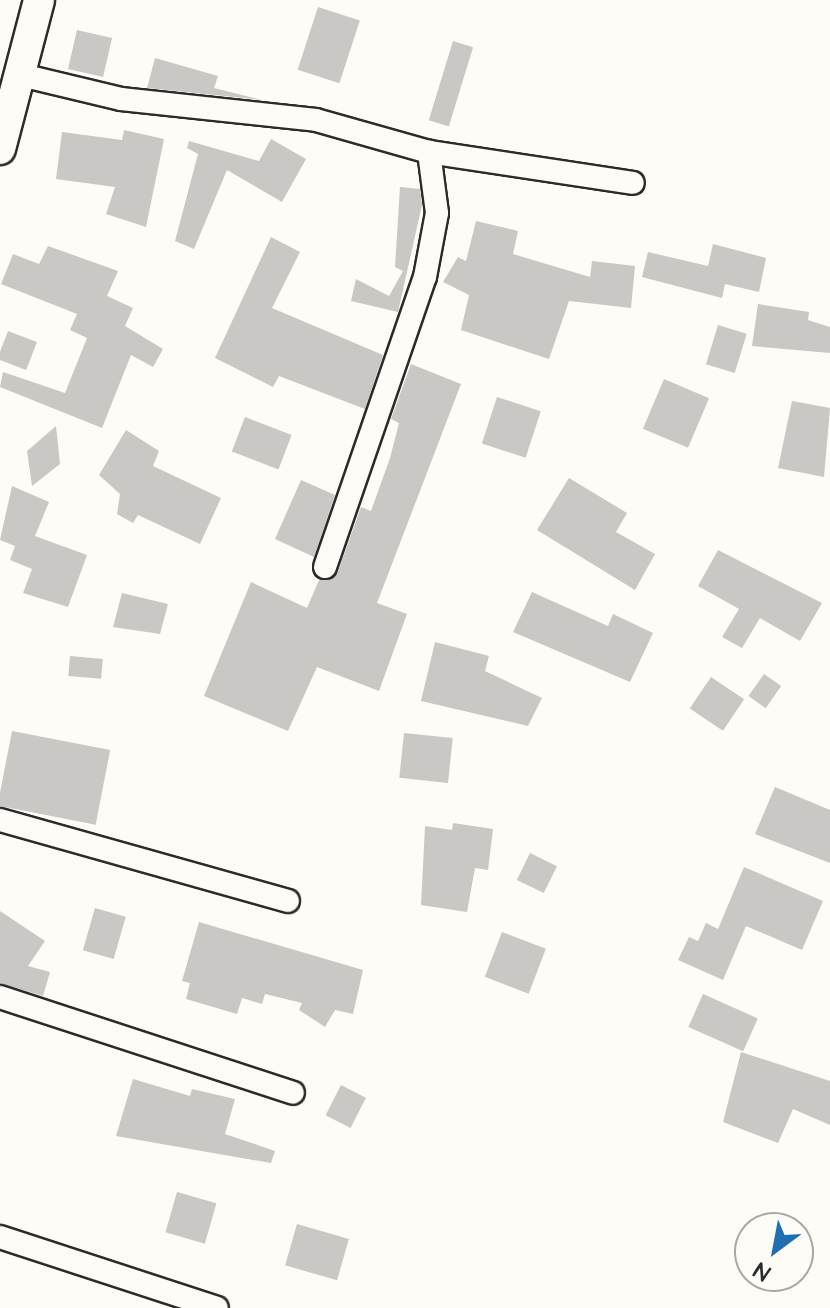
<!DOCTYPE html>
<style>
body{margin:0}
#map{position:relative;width:830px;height:1308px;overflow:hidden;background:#fdfcf7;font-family:"Architects Daughter",sans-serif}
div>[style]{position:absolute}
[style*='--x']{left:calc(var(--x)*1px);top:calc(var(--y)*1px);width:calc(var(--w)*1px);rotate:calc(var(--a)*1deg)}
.building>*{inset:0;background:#c9c8c4;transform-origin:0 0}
.roads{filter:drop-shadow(2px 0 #2b2b2b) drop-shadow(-2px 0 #2b2b2b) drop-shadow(0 2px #2b2b2b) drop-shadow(0 -2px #2b2b2b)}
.minor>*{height:22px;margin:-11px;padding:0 11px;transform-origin:11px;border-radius:11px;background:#fdfcf7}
.secondary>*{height:30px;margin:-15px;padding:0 15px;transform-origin:15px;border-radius:15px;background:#fdfcf7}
span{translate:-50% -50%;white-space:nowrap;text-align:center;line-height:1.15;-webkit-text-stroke:6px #fdfcf7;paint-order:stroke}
.north{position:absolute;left:734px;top:1212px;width:80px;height:80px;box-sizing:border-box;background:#fdfcf7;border:2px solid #a9a8a5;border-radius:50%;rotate:212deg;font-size:22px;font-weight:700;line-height:32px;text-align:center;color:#2b2b2b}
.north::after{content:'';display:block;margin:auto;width:28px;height:36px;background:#1f6fb2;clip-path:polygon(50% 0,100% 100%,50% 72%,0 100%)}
</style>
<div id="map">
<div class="building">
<i style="left:318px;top:7px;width:44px;height:66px;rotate:18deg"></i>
<i style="left:77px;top:30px;width:36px;height:40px;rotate:13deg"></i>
<i style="left:453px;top:41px;width:21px;height:83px;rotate:17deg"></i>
<i style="clip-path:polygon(155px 58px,218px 76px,214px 88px,262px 100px,147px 88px)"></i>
<i style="clip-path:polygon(124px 130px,164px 139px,146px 227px,106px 214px,115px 187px,56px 179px,62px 132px,122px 140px)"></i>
<i style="clip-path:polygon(271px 139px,306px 159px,282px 202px,227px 170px,194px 249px,175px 241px,198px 154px,187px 148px,189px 141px,259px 161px)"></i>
<i style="clip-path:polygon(400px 187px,420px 189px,422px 205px,398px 312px,351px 301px,356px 279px,389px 296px,403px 271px,395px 267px)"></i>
<i style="clip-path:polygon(476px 221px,518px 231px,513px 254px,590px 277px,592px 261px,635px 266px,631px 308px,569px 301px,549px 359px,461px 330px,469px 295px,443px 282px,458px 257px,466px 261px)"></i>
<i style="clip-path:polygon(271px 237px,300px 252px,272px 308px,383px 355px,365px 409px,279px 376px,273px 387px,215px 358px)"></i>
<i style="clip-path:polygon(713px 244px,766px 258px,759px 292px,725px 284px,722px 298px,642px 277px,648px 252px,708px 266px)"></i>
<i style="clip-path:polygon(48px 246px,118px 271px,107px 296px,133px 308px,125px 326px,163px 349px,153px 367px,131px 355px,102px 428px,0 387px,3px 372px,65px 393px,87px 338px,70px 330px,77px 314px,1px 284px,13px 254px,39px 264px)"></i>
<i style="clip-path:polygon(758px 304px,809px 312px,808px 320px,830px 327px,830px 353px,752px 346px)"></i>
<i style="left:718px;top:325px;width:30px;height:41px;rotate:17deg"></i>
<i style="left:8px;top:331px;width:31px;height:30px;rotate:21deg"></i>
<i style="clip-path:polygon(411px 364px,461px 384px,377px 603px,407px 614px,379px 691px,317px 667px,288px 731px,204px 696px,251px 582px,307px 608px,319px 580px,338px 572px,361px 507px,371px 511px,390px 458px,399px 423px,391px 419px)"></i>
<i style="left:664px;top:379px;width:49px;height:54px;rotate:23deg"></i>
<i style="left:497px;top:397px;width:46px;height:49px;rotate:18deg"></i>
<i style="clip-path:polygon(792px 401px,830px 408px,824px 477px,778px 468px)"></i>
<i style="left:245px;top:417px;width:50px;height:37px;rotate:21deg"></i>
<i style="clip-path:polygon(56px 426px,60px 464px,32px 486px,27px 451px)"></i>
<i style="clip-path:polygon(126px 430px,159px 451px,153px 466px,221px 498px,200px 544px,138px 515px,133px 523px,117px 514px,120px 494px,99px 475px)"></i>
<i style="clip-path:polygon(569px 478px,627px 513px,616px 532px,655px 554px,635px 590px,537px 530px)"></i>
<i style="clip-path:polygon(301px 480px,335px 495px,314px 557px,275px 539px)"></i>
<i style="clip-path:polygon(12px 486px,49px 502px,35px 536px,87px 555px,68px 607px,23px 593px,32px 569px,10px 560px,15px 546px,0 540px)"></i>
<i style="clip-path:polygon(718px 550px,822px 603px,800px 641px,760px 618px,742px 648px,722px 637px,739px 609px,698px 586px)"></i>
<i style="clip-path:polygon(532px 592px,608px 626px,613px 614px,653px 633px,630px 682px,513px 632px)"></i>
<i style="clip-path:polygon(122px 593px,168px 604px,160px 634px,113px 627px)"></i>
<i style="clip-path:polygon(435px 642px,489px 656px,485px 671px,542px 698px,528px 726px,421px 701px)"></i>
<i style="left:70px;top:656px;width:33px;height:20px;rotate:5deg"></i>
<i style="left:764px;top:674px;width:21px;height:27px;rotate:35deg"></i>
<i style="left:711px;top:677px;width:40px;height:38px;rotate:34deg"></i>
<i style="left:12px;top:731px;width:100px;height:76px;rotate:11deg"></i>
<i style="left:404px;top:733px;width:49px;height:45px;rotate:6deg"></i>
<i style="clip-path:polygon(775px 787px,830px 810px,830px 863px,755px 834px)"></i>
<i style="clip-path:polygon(453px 823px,493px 829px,488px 870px,475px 868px,467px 912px,421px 905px,425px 826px,452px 830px)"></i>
<i style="left:530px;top:853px;width:30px;height:30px;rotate:26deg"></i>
<i style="clip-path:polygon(744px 867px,823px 901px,802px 950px,746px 926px,723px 980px,678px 960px,689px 937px,698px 941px,706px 923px,718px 929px)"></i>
<i style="left:95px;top:908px;width:32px;height:44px;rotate:16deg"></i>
<i style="clip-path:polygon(0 911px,45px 941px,28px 966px,50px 972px,43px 996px,0 983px)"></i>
<i style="clip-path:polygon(199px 922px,363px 970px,353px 1014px,335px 1010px,325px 1027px,299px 1010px,302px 1003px,265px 994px,262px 1004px,242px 998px,237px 1014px,186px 999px,190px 983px,182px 981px)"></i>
<i style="left:502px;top:932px;width:47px;height:48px;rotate:21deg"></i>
<i style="left:703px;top:994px;width:60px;height:36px;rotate:24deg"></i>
<i style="clip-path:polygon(741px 1052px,830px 1081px,830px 1125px,793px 1109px,778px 1143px,723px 1122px)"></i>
<i style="clip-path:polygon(133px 1079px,190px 1096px,192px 1089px,235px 1099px,225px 1134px,275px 1151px,271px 1163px,116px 1136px)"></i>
<i style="left:341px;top:1085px;width:28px;height:34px;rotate:27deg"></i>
<i style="left:177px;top:1192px;width:41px;height:42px;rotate:16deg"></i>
<i style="left:297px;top:1224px;width:54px;height:43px;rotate:16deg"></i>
</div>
<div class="roads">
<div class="minor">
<i style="--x:21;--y:75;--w:103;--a:13.5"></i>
<i style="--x:121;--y:99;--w:196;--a:6.1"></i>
<i style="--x:316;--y:120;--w:117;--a:15.8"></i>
<i style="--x:429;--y:152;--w:206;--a:8.6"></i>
<i style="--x:325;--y:567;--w:307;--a:-71"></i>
<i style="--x:425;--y:277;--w:65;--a:-79.4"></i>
<i style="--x:437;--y:213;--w:62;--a:-97.5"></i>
<i style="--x:0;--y:820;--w:299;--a:15.7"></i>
<i style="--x:0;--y:997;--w:308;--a:18.1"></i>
<i style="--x:0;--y:1237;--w:228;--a:18.1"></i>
</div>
<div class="secondary">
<i style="--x:0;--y:149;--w:154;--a:-75.3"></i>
</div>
</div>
<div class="north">N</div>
</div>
